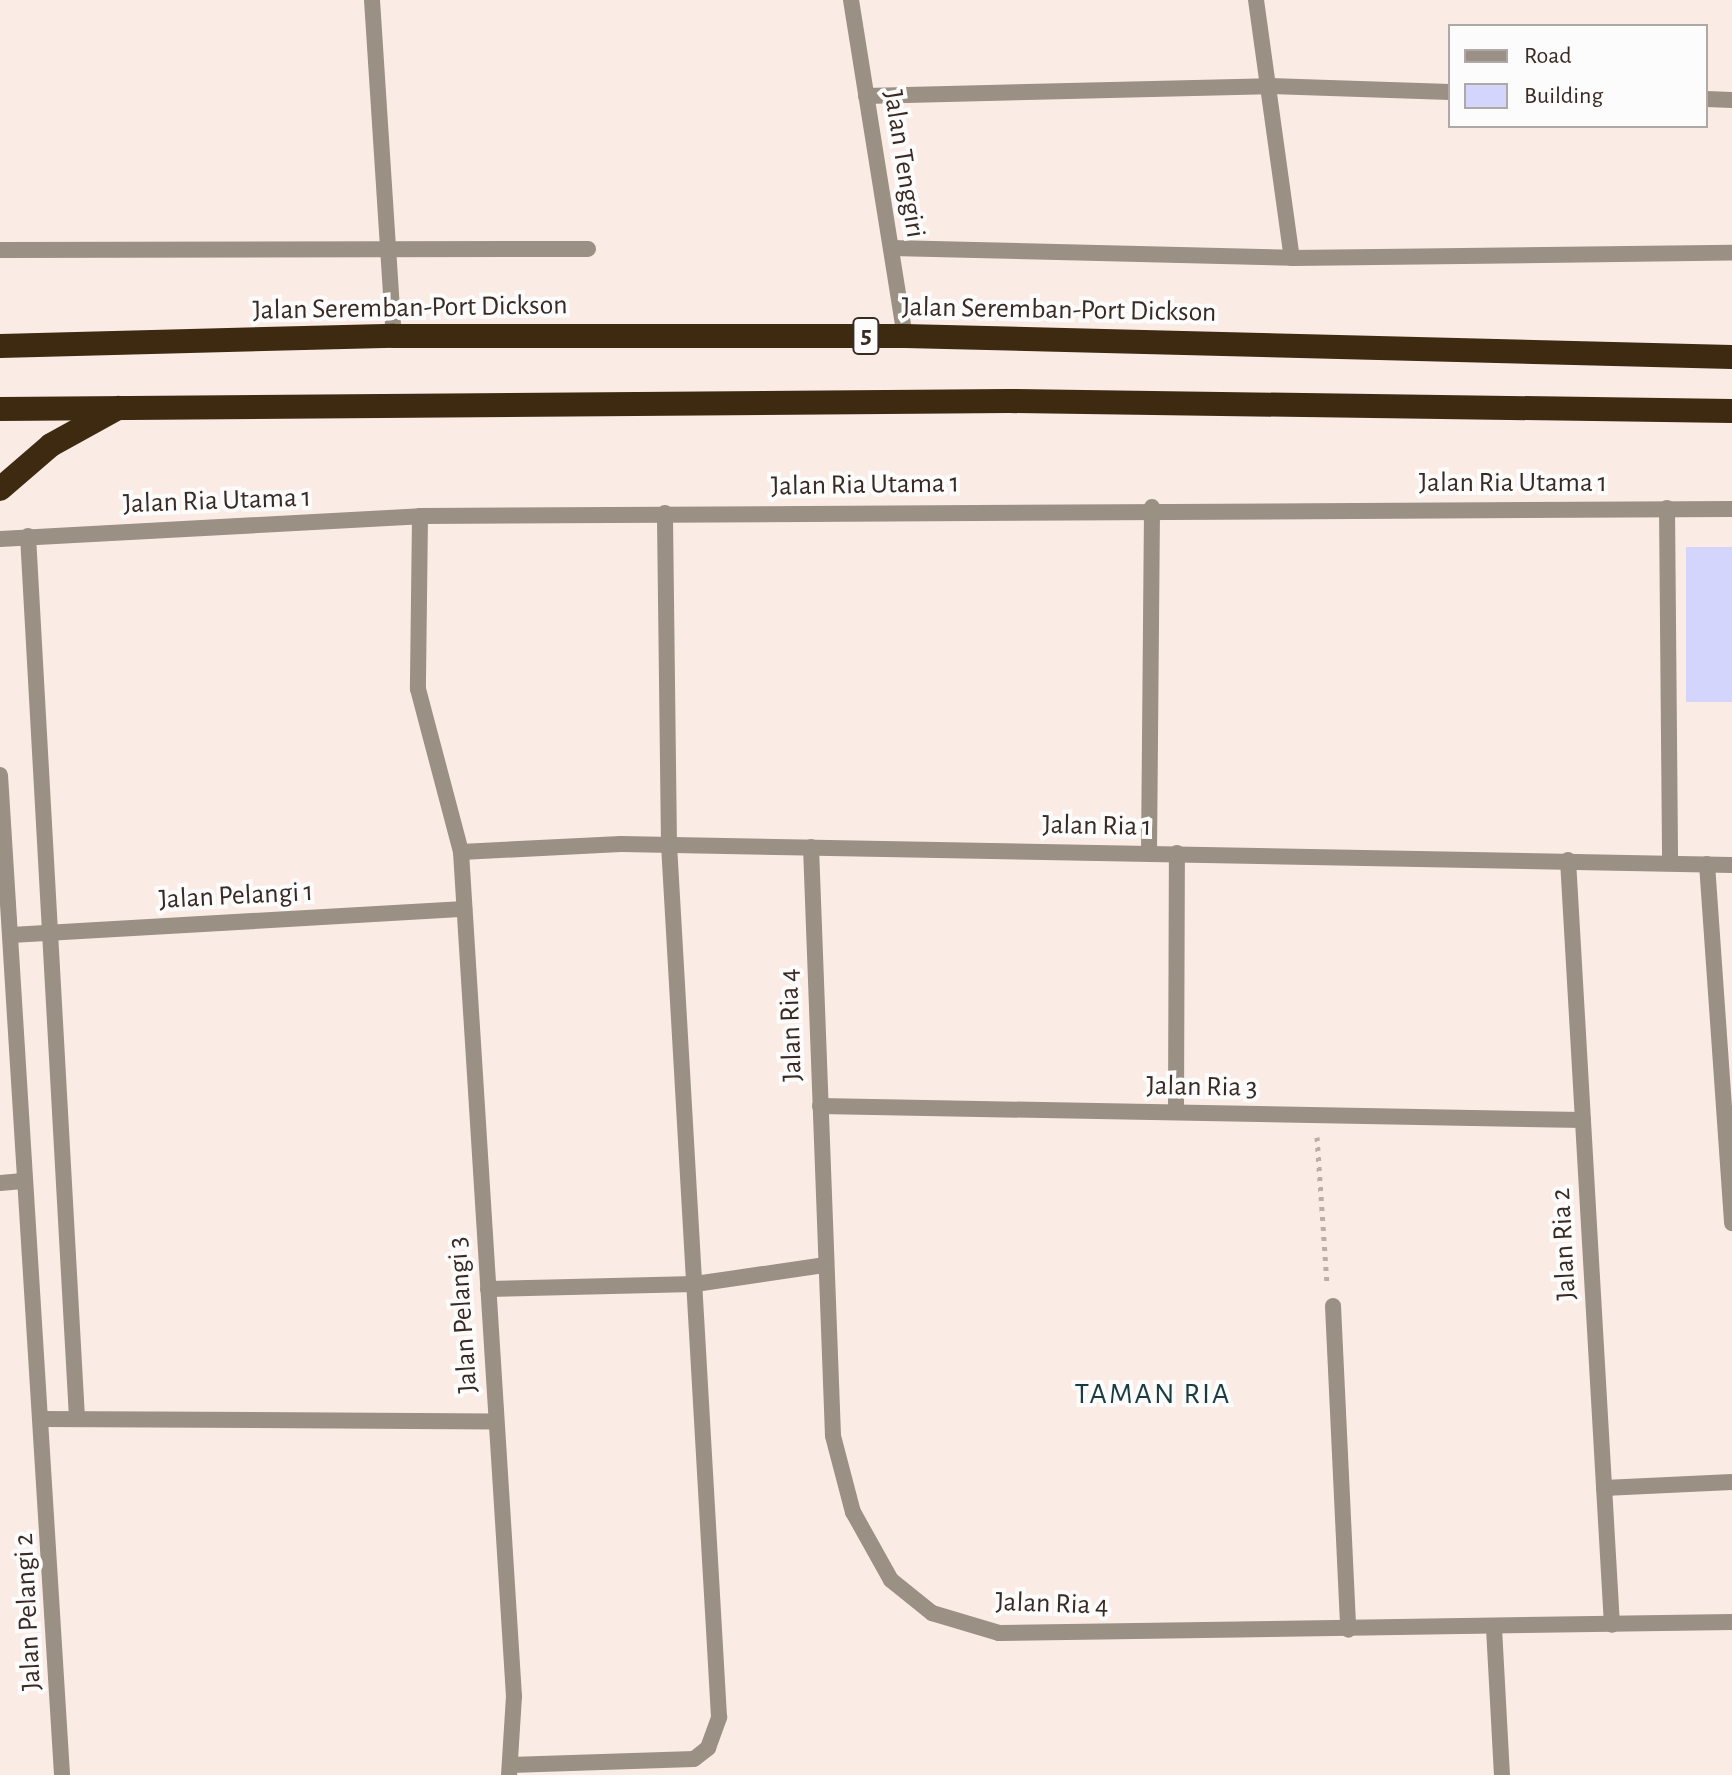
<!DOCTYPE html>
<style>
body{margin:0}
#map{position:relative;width:1732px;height:1775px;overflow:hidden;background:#fbebe5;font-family:"Alegreya Sans",sans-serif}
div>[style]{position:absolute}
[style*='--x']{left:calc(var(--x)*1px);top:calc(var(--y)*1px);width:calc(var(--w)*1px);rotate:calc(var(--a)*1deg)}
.building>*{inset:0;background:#d3d5fd;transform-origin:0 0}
.path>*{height:5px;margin-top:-2.5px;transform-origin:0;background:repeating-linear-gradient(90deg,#bcada7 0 4px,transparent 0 10px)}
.lane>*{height:16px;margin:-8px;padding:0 8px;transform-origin:8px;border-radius:8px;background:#9b9084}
.street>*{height:16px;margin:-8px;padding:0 8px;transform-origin:8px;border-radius:8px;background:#9b9084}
.highway>*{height:24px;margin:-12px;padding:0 12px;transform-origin:12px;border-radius:12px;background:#3e2a11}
span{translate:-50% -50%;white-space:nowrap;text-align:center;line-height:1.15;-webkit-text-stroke:8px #fcfcfc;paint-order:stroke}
.shield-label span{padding:2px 6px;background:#fcfcfc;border:2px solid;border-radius:6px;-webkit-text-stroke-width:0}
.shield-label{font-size:26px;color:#392a24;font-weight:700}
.street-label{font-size:28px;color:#392a24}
.neighbourhood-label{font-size:30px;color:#1a3c40;letter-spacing:2px}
.legend{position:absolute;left:1448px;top:24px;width:260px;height:104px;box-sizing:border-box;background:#fcfcfc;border:2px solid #aea8a6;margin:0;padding:10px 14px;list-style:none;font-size:24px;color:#392a24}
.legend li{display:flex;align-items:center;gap:16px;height:40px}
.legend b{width:40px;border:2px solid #aea8a6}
</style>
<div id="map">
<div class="building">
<i style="left:1686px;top:547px;width:46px;height:155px"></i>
</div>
<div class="path">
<i style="--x:1317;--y:1137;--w:145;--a:86.1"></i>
</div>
<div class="lane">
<i style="--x:372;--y:0;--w:337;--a:86.3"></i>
<i style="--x:1256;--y:0;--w:260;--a:82.1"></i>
<i style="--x:866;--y:96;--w:402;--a:-1.4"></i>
<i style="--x:1268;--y:86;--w:182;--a:1.9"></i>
<i style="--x:1706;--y:99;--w:26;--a:2"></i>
<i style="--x:0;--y:250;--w:588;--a:-0.1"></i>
<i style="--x:1667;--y:508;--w:355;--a:89.5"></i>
<i style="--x:28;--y:536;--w:884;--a:86.82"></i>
<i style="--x:1707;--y:864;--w:360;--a:86"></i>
<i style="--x:488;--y:1289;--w:207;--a:-1.4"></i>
<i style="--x:695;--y:1284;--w:132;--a:-8.3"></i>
<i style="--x:42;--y:1419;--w:454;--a:0.3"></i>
<i style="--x:1604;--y:1488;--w:128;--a:-2.7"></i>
<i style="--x:510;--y:1765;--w:184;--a:-1.9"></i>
<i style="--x:694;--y:1759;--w:18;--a:-38"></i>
<i style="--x:708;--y:1748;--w:33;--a:-70"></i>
<i style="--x:719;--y:1717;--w:873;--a:-93.28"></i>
<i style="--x:669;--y:845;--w:332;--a:-90.7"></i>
</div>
<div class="street">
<i style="--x:851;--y:0;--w:340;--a:80.9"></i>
<i style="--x:891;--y:248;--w:401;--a:1.4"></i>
<i style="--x:1292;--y:258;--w:440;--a:-0.7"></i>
<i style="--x:420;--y:516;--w:173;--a:90.7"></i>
<i style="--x:418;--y:689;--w:169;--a:75.2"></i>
<i style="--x:461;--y:852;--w:846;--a:86.41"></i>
<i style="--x:514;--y:1696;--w:79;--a:93.6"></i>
<i style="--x:0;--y:539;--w:421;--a:-3.1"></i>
<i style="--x:420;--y:516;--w:1312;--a:-0.31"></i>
<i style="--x:0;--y:775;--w:1002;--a:86.45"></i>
<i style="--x:811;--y:847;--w:589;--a:87.86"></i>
<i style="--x:833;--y:1436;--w:79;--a:75.3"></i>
<i style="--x:853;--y:1512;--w:78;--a:60.8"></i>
<i style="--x:891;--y:1580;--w:53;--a:38.8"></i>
<i style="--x:932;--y:1613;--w:70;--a:16.6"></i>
<i style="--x:999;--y:1633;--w:733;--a:-0.86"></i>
<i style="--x:461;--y:852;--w:160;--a:-2.9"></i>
<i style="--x:621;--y:844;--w:1111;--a:1.08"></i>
<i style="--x:1149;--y:853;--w:346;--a:-89.5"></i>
<i style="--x:1568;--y:860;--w:766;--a:86.71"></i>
<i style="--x:11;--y:935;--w:454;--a:-3.3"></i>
<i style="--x:820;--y:1106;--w:763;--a:1.05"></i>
<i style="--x:1176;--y:1112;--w:259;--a:-89.8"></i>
<i style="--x:0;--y:1183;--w:23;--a:-5"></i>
<i style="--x:1333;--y:1306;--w:324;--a:87.3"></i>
<i style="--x:1494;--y:1628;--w:147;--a:86.9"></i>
</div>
<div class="highway">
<i style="--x:0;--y:346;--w:394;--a:-1.5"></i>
<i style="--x:394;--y:336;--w:511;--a:0"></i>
<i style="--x:905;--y:336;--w:827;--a:1.45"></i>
<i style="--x:0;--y:409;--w:1009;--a:-0.45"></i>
<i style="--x:1009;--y:401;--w:723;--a:0.79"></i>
<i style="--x:0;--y:489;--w:67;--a:-40.8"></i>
<i style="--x:51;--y:445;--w:77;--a:-28.9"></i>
</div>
<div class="shield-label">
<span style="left:866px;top:336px">5</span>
</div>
<div class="street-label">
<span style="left:904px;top:164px;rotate:81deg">Jalan Tenggiri</span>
<span style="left:410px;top:308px;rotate:-1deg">Jalan Seremban-Port Dickson</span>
<span style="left:1059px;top:310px;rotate:1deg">Jalan Seremban-Port Dickson</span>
<span style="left:1513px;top:483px">Jalan Ria Utama 1</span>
<span style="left:865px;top:485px;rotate:-1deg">Jalan Ria Utama 1</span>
<span style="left:217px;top:501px;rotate:-2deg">Jalan Ria Utama 1</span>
<span style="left:1097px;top:826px;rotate:1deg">Jalan Ria 1</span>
<span style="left:236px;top:896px;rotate:-3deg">Jalan Pelangi 1</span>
<span style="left:791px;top:1025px;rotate:-92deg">Jalan Ria 4</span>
<span style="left:1202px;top:1087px;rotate:1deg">Jalan Ria 3</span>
<span style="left:1564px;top:1244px;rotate:-93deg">Jalan Ria 2</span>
<span style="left:463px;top:1315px;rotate:-94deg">Jalan Pelangi 3</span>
<span style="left:1052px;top:1604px;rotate:2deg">Jalan Ria 4</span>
<span style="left:28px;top:1612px;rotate:-93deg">Jalan Pelangi 2</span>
</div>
<div class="neighbourhood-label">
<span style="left:1153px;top:1394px">TAMAN RIA</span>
</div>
<ul class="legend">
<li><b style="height:10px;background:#9b9084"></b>Road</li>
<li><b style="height:22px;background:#d3d5fd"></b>Building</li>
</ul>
</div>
